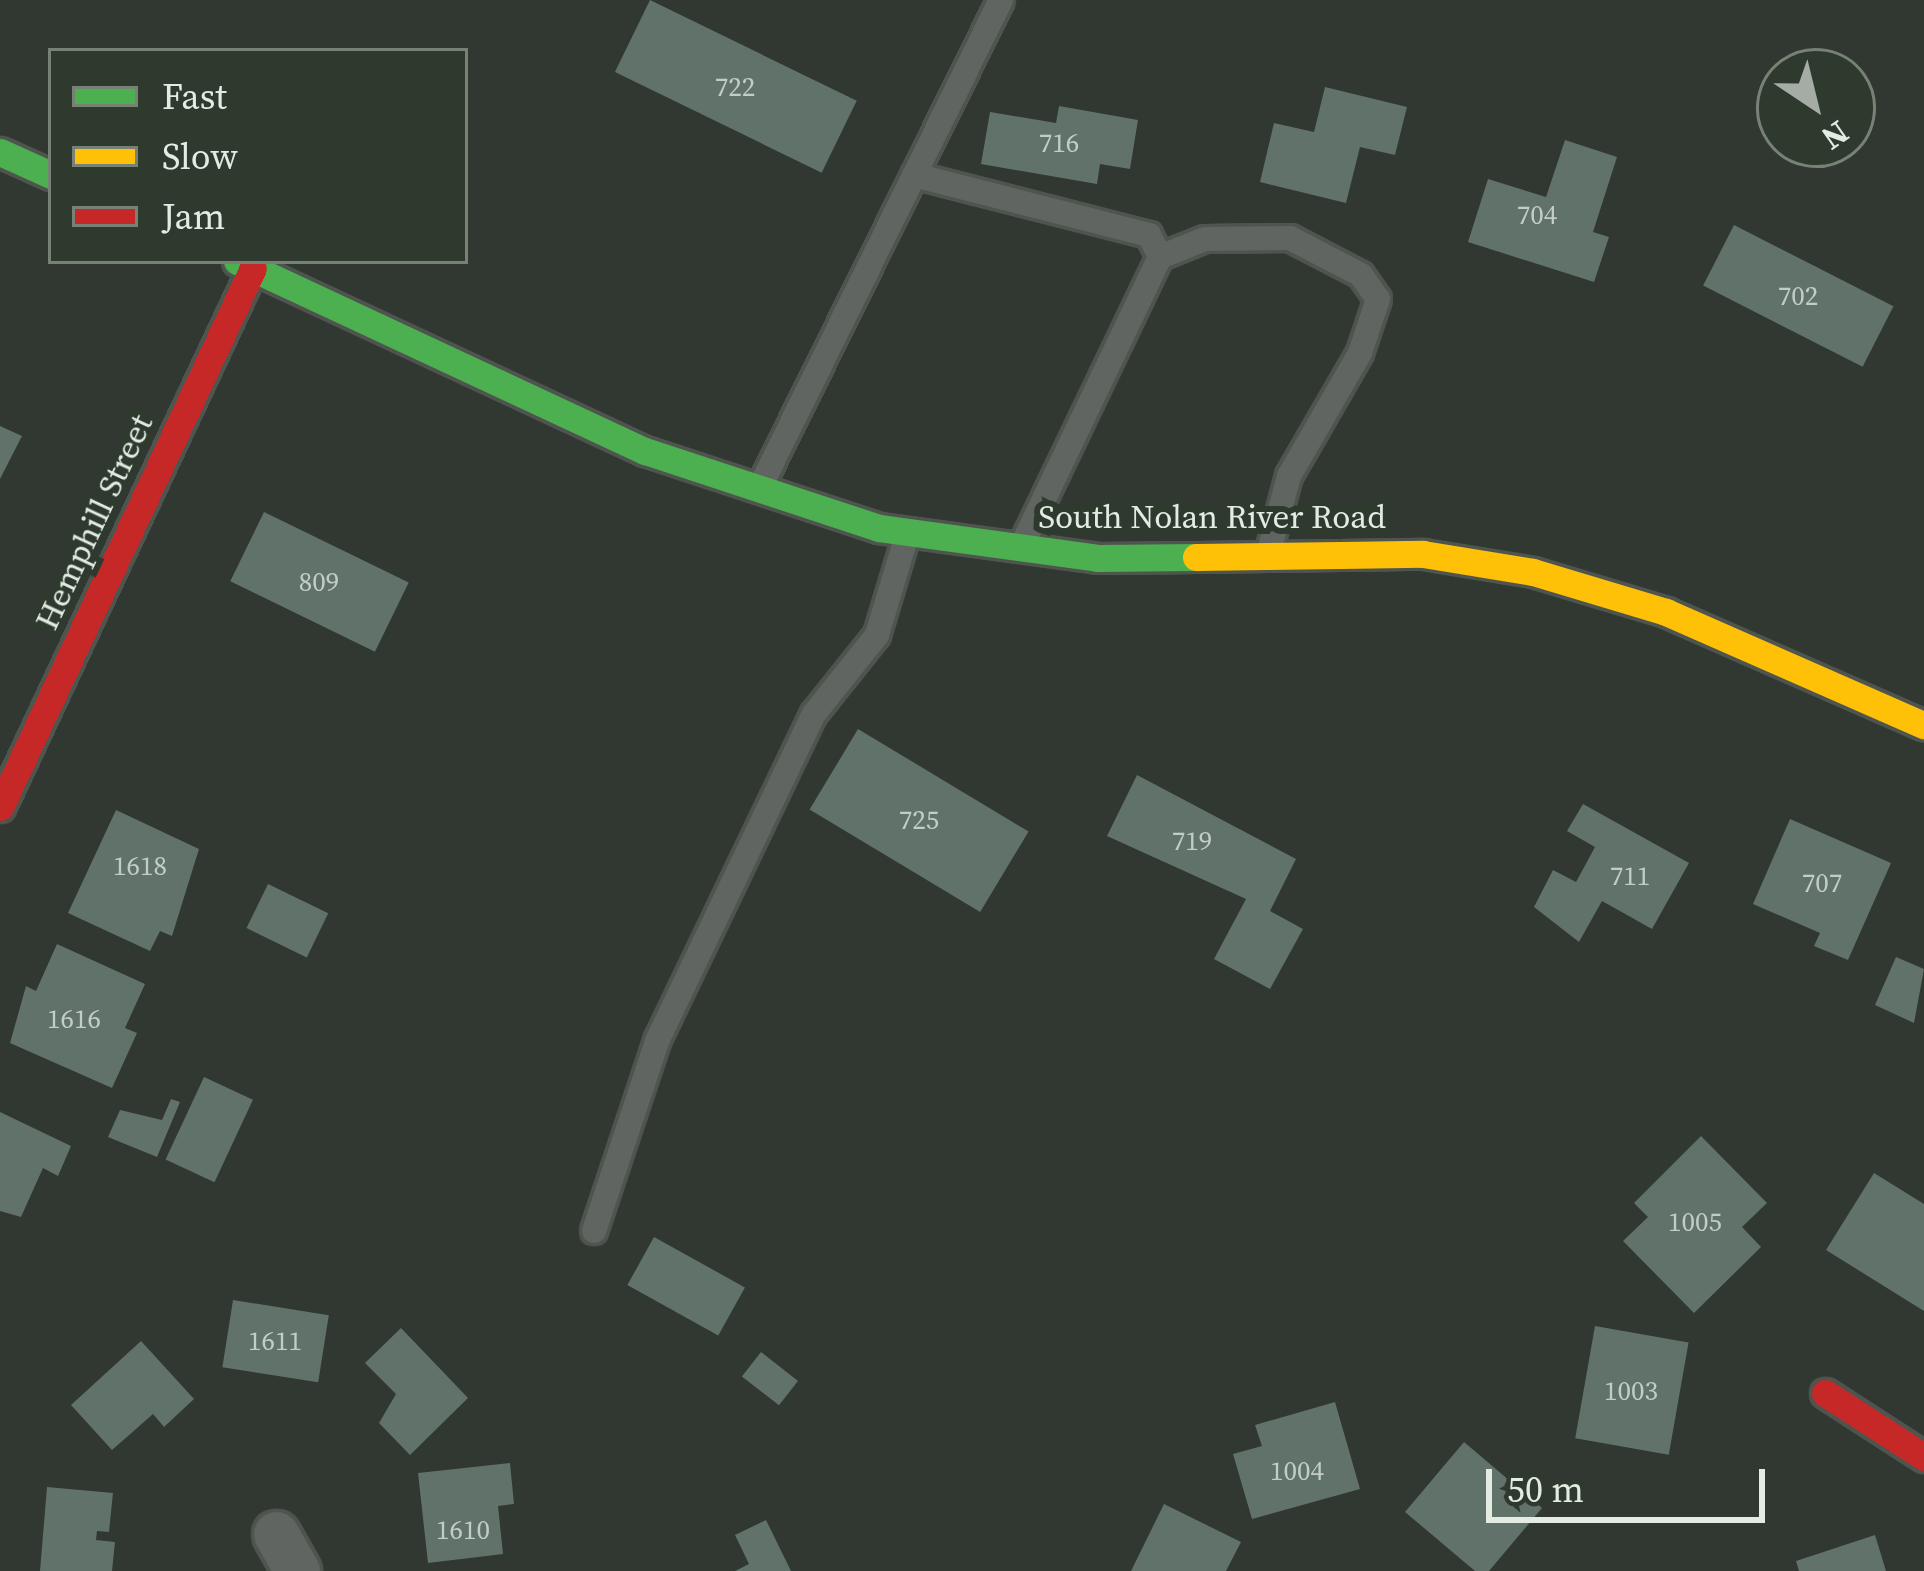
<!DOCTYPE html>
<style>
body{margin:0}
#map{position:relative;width:1924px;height:1571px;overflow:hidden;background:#313731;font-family:"Source Serif 4",serif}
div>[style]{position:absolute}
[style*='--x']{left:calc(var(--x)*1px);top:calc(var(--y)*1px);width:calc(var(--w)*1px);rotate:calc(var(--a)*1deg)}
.building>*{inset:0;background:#61726b;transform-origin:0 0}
.roads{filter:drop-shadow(3px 0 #4e544e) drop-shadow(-3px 0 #4e544e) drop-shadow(0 3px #4e544e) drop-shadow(0 -3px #4e544e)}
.lane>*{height:24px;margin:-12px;padding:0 12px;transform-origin:12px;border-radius:12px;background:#616561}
.street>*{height:45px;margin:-22.5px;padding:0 22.5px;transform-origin:22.5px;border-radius:22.5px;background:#616561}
.fast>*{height:27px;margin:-13.5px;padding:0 13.5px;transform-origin:13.5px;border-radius:13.5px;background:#4caf50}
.slow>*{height:27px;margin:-13.5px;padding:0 13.5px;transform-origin:13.5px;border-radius:13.5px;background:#ffc107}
.jam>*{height:27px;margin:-13.5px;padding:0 13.5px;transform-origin:13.5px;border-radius:13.5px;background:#c62828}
span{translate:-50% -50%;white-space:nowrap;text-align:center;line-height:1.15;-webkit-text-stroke:12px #2f3a2e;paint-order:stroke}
.number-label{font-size:27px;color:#c2cdc5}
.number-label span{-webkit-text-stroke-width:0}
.street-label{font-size:33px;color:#e3ebe3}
.legend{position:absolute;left:48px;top:48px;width:420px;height:216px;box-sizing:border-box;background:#2f3a2e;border:3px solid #778176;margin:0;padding:15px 21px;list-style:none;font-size:36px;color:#e3ebe3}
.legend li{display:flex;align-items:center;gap:24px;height:60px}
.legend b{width:60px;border:3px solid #778176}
.north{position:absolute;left:1756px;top:48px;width:120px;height:120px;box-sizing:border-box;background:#2f3a2e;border:3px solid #778176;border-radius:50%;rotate:145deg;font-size:33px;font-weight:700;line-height:48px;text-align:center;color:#e3ebe3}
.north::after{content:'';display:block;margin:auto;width:42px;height:54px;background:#a5aca5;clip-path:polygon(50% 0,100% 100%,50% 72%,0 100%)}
.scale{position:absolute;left:1486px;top:1469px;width:279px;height:54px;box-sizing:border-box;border:6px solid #e3ebe3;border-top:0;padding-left:15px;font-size:36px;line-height:42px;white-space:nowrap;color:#e3ebe3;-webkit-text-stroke:9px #2f3a2e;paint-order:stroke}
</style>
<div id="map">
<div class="building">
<i style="left:650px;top:0;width:230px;height:80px;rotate:26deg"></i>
<i style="clip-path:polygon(1325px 87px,1407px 107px,1395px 155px,1360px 147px,1346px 203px,1260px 182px,1274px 123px,1314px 132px)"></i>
<i style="clip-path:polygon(1059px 106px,1138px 120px,1130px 169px,1100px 164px,1097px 184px,981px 164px,990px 112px,1056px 123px)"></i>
<i style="clip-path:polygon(1565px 140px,1617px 157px,1593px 232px,1609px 237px,1594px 282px,1468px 242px,1488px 179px,1546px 197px)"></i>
<i style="left:1734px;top:225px;width:179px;height:68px;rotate:27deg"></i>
<i style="clip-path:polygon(0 426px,22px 436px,0 479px)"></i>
<i style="left:264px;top:512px;width:161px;height:77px;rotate:26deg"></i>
<i style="left:858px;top:729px;width:199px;height:94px;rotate:31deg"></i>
<i style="clip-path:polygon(1137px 775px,1296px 859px,1270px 911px,1303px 929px,1270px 989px,1214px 959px,1246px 899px,1107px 836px)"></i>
<i style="clip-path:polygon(1583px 804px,1689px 863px,1652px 929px,1602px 901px,1579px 942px,1534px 907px,1553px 870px,1576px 882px,1595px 847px,1567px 831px)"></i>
<i style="clip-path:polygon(116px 810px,199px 849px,172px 936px,160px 931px,150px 951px,68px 913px)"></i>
<i style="clip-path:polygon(1790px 819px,1891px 863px,1848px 960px,1814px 946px,1820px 933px,1753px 904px)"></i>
<i style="left:268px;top:884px;width:67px;height:49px;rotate:26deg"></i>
<i style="clip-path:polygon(57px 944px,145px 984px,125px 1028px,137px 1033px,112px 1088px,10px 1043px,26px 986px,36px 991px)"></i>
<i style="clip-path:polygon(1896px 957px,1924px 969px,1914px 1023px,1875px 1005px)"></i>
<i style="left:204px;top:1077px;width:54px;height:91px;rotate:25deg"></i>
<i style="clip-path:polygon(171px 1099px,180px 1102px,157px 1157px,108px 1137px,120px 1110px,162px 1120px)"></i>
<i style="clip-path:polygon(0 1112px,71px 1146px,58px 1176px,43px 1168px,21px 1217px,0 1211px)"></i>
<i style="clip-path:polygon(1701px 1136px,1767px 1203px,1742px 1227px,1761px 1247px,1694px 1313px,1623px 1241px,1648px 1217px,1634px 1203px)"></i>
<i style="clip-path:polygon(1874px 1173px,1924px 1204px,1924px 1311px,1826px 1250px)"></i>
<i style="left:654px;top:1237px;width:104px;height:55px;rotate:29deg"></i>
<i style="left:233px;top:1300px;width:97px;height:68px;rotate:9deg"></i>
<i style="left:1595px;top:1326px;width:95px;height:114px;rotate:10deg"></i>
<i style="clip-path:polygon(401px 1328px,468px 1398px,410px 1455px,379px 1423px,396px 1394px,365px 1363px)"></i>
<i style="clip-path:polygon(141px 1341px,194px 1399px,164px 1427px,153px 1414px,112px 1450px,71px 1405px)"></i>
<i style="left:761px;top:1352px;width:47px;height:31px;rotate:38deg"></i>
<i style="clip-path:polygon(1335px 1402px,1360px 1489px,1252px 1519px,1233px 1454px,1262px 1446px,1255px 1425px)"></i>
<i style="clip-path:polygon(1464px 1442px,1542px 1508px,1489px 1571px,1475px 1571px,1405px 1512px)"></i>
<i style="clip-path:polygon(510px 1463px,514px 1504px,498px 1506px,503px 1554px,428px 1563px,418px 1473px)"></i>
<i style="clip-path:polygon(47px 1487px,113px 1493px,109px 1532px,97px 1531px,96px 1540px,115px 1542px,112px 1571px,40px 1571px)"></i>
<i style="clip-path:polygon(1164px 1504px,1241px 1542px,1226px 1571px,1131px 1571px)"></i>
<i style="clip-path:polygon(766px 1520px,791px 1571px,735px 1571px,749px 1564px,735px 1535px)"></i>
<i style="clip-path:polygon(1875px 1535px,1886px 1571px,1799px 1571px,1796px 1561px)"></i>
</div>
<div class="roads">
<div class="lane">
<i style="--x:914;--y:175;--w:243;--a:14.3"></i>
<i style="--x:1149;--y:235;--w:25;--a:63"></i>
<i style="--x:1160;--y:257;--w:317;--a:115.6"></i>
<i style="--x:1160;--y:257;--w:48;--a:-21.8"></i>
<i style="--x:1205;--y:239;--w:85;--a:-0.7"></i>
<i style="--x:1290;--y:238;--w:80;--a:27.5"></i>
<i style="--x:1361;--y:275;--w:29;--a:55"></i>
<i style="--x:1378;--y:299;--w:57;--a:108.4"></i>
<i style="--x:1360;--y:353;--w:142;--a:120"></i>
<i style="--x:1289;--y:476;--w:78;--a:104.9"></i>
<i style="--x:760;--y:487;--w:543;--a:-63.67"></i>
<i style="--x:594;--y:1231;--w:202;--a:-71.6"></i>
<i style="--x:658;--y:1039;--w:361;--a:-64.4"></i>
<i style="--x:814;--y:714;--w:101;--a:-51.4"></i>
<i style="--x:877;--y:635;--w:104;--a:-73.3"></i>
</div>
<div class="street">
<i style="--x:276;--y:1534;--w:43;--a:60.4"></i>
</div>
<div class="fast">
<i style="--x:0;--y:152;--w:56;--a:24.3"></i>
<i style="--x:237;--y:261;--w:450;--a:25"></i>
<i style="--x:645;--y:451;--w:246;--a:18.2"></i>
<i style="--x:879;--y:528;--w:221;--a:7.8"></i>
<i style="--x:1098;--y:558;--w:98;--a:-0.6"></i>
</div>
<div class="slow">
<i style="--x:1196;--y:557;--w:227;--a:-0.8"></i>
<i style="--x:1423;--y:554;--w:111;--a:9.3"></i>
<i style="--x:1533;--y:572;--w:139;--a:16.7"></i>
<i style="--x:1666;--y:612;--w:282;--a:23.7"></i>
</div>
<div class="jam">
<i style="--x:0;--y:807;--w:595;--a:-64.86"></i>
<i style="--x:1825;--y:1393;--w:118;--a:32.9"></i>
</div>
</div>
<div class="number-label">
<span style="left:735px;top:87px">722</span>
<span style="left:1059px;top:143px">716</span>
<span style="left:1537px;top:215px">704</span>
<span style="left:1798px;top:296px">702</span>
<span style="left:319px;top:582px">809</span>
<span style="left:919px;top:820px">725</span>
<span style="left:1192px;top:841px">719</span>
<span style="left:140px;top:866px">1618</span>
<span style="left:1630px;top:876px">711</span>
<span style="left:1822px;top:883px">707</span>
<span style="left:74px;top:1019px">1616</span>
<span style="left:1695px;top:1222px">1005</span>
<span style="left:275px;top:1341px">1611</span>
<span style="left:1631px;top:1391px">1003</span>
<span style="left:1297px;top:1471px">1004</span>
<span style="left:463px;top:1530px">1610</span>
</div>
<div class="street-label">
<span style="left:1212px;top:517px">South Nolan River Road</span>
<span style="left:94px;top:522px;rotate:-65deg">Hemphill Street</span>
</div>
<ul class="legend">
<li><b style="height:15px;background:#4caf50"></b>Fast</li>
<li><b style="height:15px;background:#ffc107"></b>Slow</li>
<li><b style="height:15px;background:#c62828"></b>Jam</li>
</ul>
<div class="north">N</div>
<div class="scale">50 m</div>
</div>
